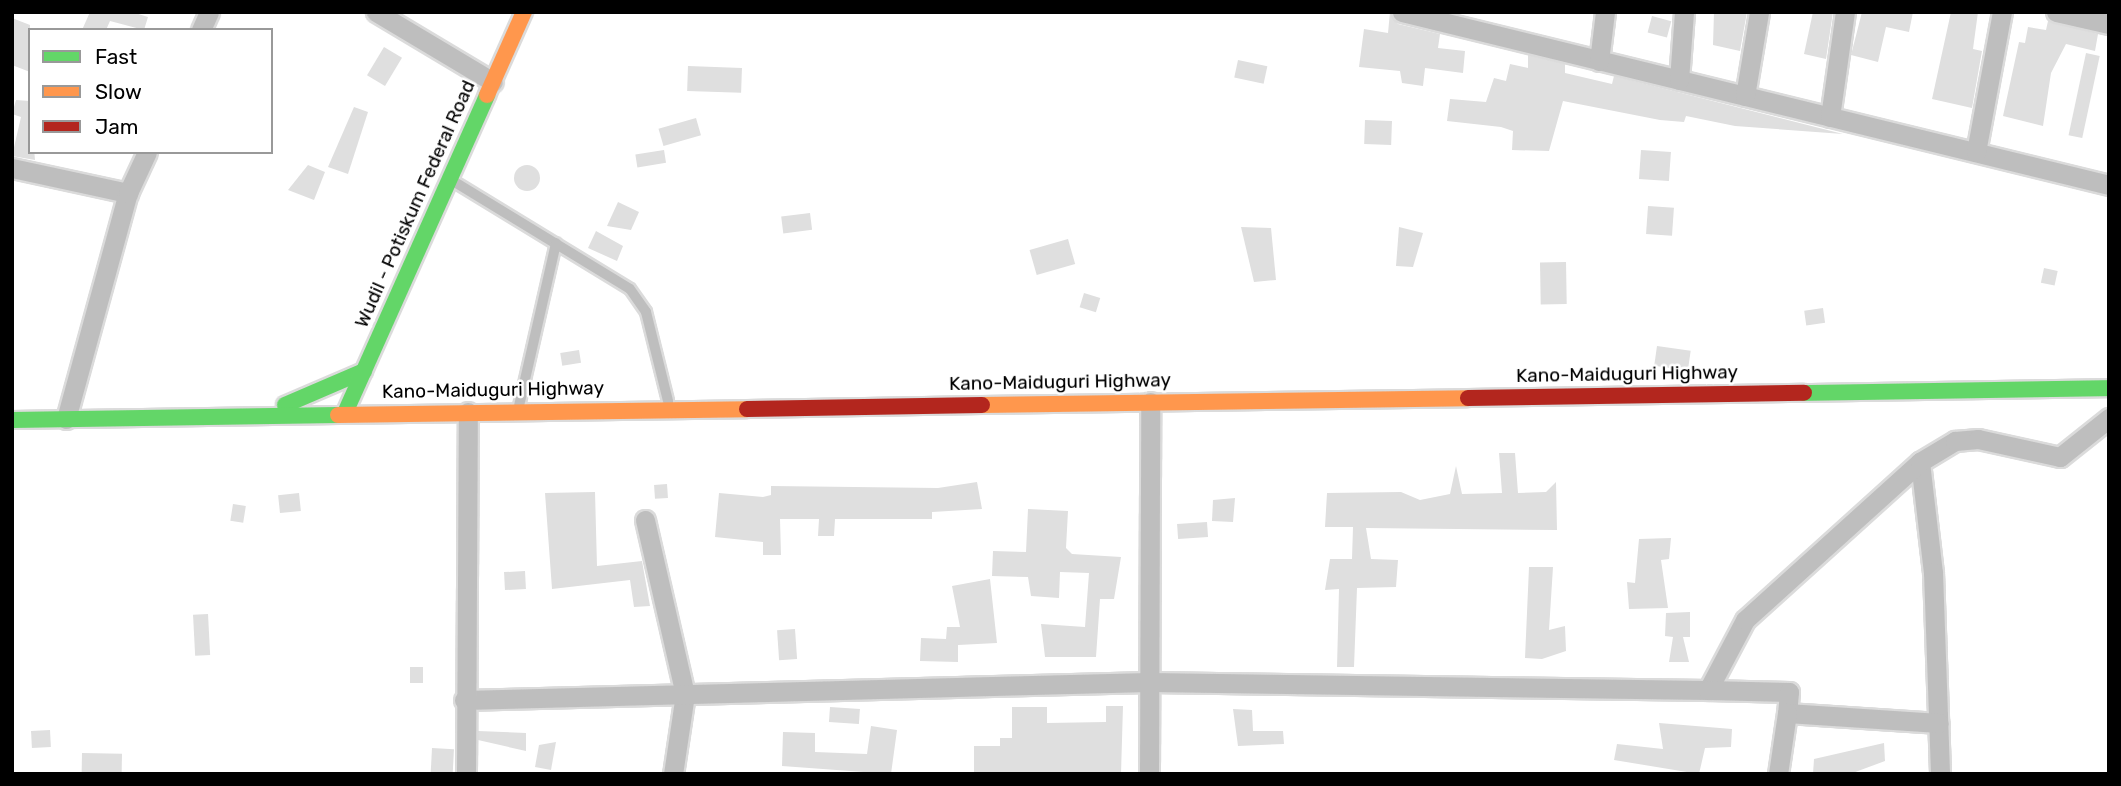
<!DOCTYPE html>
<style>
body{margin:0}
#map{position:relative;width:2121px;height:786px;overflow:hidden;background:#fff;font-family:Rubik,sans-serif}
div>[style]{position:absolute}
[style*='--x']{left:calc(var(--x)*1px);top:calc(var(--y)*1px);width:calc(var(--w)*1px);rotate:calc(var(--a)*1deg)}
.building>*{inset:0;background:#dfdfdf;transform-origin:0 0}
.round{border-radius:50%}
.roads{filter:drop-shadow(2px 0 #dbdbdb) drop-shadow(-2px 0 #dbdbdb) drop-shadow(0 2px #dbdbdb) drop-shadow(0 -2px #dbdbdb)}
.lane>*{height:10px;margin:-5px;padding:0 5px;transform-origin:5px;border-radius:5px;background:#bebebe}
.street>*{height:19px;margin:-9.5px;padding:0 9.5px;transform-origin:9.5px;border-radius:9.5px;background:#bebebe}
.fast>*{height:16px;margin:-8px;padding:0 8px;transform-origin:8px;border-radius:8px;background:#63d668}
.slow>*{height:16px;margin:-8px;padding:0 8px;transform-origin:8px;border-radius:8px;background:#ff974d}
.jam>*{height:16px;margin:-8px;padding:0 8px;transform-origin:8px;border-radius:8px;background:#b3261e}
span{translate:-50% -50%;white-space:nowrap;text-align:center;line-height:1.15;-webkit-text-stroke:5px #fff;paint-order:stroke}
.street-label{font-size:19px;color:#000}
.frame{position:absolute;inset:0;border:14px solid #000;pointer-events:none}
.legend{position:absolute;left:28px;top:28px;width:245px;height:126px;box-sizing:border-box;background:#fff;border:2px solid #999;margin:0;padding:9px 12px;list-style:none;font-size:21px;color:#000}
.legend li{display:flex;align-items:center;gap:14px;height:35px}
.legend b{width:35px;border:2px solid #999}
</style>
<div id="map">
<div class="building">
<i style="clip-path:polygon(90px 12px,132px 12px,148px 17px,144px 30px,110px 21px,106px 30px,82px 30px)"></i>
<i style="clip-path:polygon(1390px 12px,1398px 24px,1440px 34px,1438px 48px,1465px 51px,1463px 73px,1425px 68px,1423px 86px,1402px 83px,1400px 71px,1359px 67px,1364px 29px,1388px 33px)"></i>
<i style="clip-path:polygon(1714px 12px,1747px 12px,1740px 51px,1713px 45px)"></i>
<i style="clip-path:polygon(1813px 12px,1833px 12px,1826px 59px,1804px 54px)"></i>
<i style="clip-path:polygon(1862px 12px,1913px 12px,1909px 32px,1886px 27px,1878px 62px,1851px 55px)"></i>
<i style="clip-path:polygon(1951px 12px,1978px 12px,1973px 49px,1982px 51px,1972px 108px,1932px 99px)"></i>
<i style="left:1652px;top:16px;width:20px;height:17px;rotate:15deg"></i>
<i style="clip-path:polygon(12px 18px,30px 25px,30px 72px,12px 65px)"></i>
<i style="clip-path:polygon(2048px 21px,2098px 34px,2095px 51px,2066px 44px,2051px 73px,2043px 126px,2003px 116px,2019px 42px,2025px 43px,2028px 27px,2046px 30px)"></i>
<i style="left:384px;top:47px;width:21px;height:33px;rotate:31deg"></i>
<i style="left:2086px;top:53px;width:14px;height:84px;rotate:12deg"></i>
<i style="clip-path:polygon(1528px 55px,1565px 64px,1565px 73px,1612px 84px,1614px 76px,1843px 134px,1735px 126px,1686px 116px,1684px 122px,1660px 120px,1563px 101px,1549px 151px,1512px 150px,1513px 131px,1501px 127px,1447px 121px,1450px 99px,1486px 102px,1494px 78px,1506px 81px,1510px 64px,1528px 68px)"></i>
<i style="left:1238px;top:60px;width:30px;height:18px;rotate:12deg"></i>
<i style="left:688px;top:66px;width:54px;height:25px;rotate:2deg"></i>
<i style="clip-path:polygon(16px 100px,30px 101px,35px 160px,12px 156px,21px 117px,12px 114px)"></i>
<i style="clip-path:polygon(354px 107px,368px 112px,348px 174px,328px 167px)"></i>
<i style="left:696px;top:118px;width:18px;height:39px;rotate:74deg"></i>
<i style="left:1365px;top:120px;width:27px;height:24px;rotate:2deg"></i>
<i style="left:664px;top:150px;width:13px;height:29px;rotate:81deg"></i>
<i style="left:1641px;top:150px;width:30px;height:29px;rotate:4deg"></i>
<i style="clip-path:polygon(308px 165px,325px 172px,314px 200px,288px 190px)"></i>
<i class="round" style="left:514px;top:165px;width:26px;height:26px"></i>
<i style="clip-path:polygon(618px 202px,639px 212px,631px 230px,607px 226px)"></i>
<i style="left:1648px;top:206px;width:26px;height:28px;rotate:4deg"></i>
<i style="left:810px;top:213px;width:17px;height:29px;rotate:83deg"></i>
<i style="clip-path:polygon(1241px 227px,1271px 228px,1276px 280px,1254px 282px)"></i>
<i style="clip-path:polygon(1399px 227px,1423px 233px,1413px 267px,1396px 266px)"></i>
<i style="clip-path:polygon(596px 231px,623px 246px,617px 261px,588px 248px)"></i>
<i style="left:1068px;top:239px;width:26px;height:40px;rotate:74deg"></i>
<i style="left:1566px;top:262px;width:42px;height:26px;rotate:89deg"></i>
<i style="left:2044px;top:268px;width:14px;height:15px;rotate:12deg"></i>
<i style="left:1084px;top:293px;width:17px;height:15px;rotate:17deg"></i>
<i style="left:1823px;top:308px;width:15px;height:19px;rotate:82deg"></i>
<i style="left:1657px;top:346px;width:34px;height:20px;rotate:8deg"></i>
<i style="left:579px;top:350px;width:13px;height:19px;rotate:81deg"></i>
<i style="clip-path:polygon(1499px 453px,1515px 453px,1518px 493px,1546px 492px,1556px 482px,1557px 530px,1366px 528px,1371px 559px,1398px 560px,1396px 587px,1357px 588px,1354px 667px,1337px 667px,1339px 589px,1325px 590px,1330px 559px,1352px 559px,1353px 527px,1325px 527px,1327px 493px,1401px 492px,1420px 500px,1450px 494px,1456px 466px,1462px 494px,1502px 493px)"></i>
<i style="clip-path:polygon(977px 482px,982px 509px,932px 512px,932px 519px,835px 519px,834px 536px,818px 536px,819px 519px,780px 519px,781px 555px,763px 555px,763px 542px,715px 537px,719px 493px,763px 497px,771px 495px,771px 486px,938px 488px)"></i>
<i style="left:667px;top:484px;width:14px;height:13px;rotate:86deg"></i>
<i style="clip-path:polygon(595px 492px,597px 566px,642px 561px,650px 606px,634px 607px,630px 580px,552px 589px,545px 493px)"></i>
<i style="left:299px;top:493px;width:18px;height:21px;rotate:84deg"></i>
<i style="clip-path:polygon(1235px 498px,1233px 522px,1212px 521px,1213px 500px)"></i>
<i style="left:233px;top:504px;width:13px;height:17px;rotate:9deg"></i>
<i style="clip-path:polygon(1028px 509px,1068px 511px,1066px 548px,1072px 554px,1121px 557px,1114px 599px,1100px 599px,1096px 657px,1045px 657px,1041px 624px,1085px 627px,1089px 573px,1060px 572px,1059px 598px,1031px 596px,1028px 577px,992px 576px,993px 551px,1026px 552px)"></i>
<i style="left:1207px;top:522px;width:15px;height:30px;rotate:86deg"></i>
<i style="clip-path:polygon(1671px 538px,1669px 559px,1661px 560px,1668px 608px,1629px 609px,1627px 582px,1635px 583px,1639px 539px)"></i>
<i style="clip-path:polygon(1529px 567px,1553px 567px,1549px 630px,1565px 626px,1566px 651px,1542px 659px,1525px 658px)"></i>
<i style="left:525px;top:571px;width:18px;height:21px;rotate:87deg"></i>
<i style="clip-path:polygon(990px 579px,997px 643px,958px 645px,958px 662px,920px 661px,921px 638px,946px 639px,947px 627px,960px 627px,952px 586px)"></i>
<i style="clip-path:polygon(1690px 612px,1690px 637px,1683px 637px,1689px 662px,1669px 662px,1673px 637px,1665px 636px,1666px 613px)"></i>
<i style="left:208px;top:614px;width:41px;height:15px;rotate:87deg"></i>
<i style="left:795px;top:629px;width:30px;height:18px;rotate:86deg"></i>
<i style="left:410px;top:667px;width:13px;height:16px"></i>
<i style="clip-path:polygon(1106px 706px,1123px 706px,1121px 774px,974px 774px,974px 746px,1000px 746px,1000px 738px,1012px 738px,1012px 707px,1047px 707px,1047px 723px,1106px 722px)"></i>
<i style="left:830px;top:707px;width:30px;height:15px;rotate:4deg"></i>
<i style="clip-path:polygon(1233px 709px,1252px 710px,1253px 731px,1283px 731px,1284px 744px,1238px 746px)"></i>
<i style="clip-path:polygon(1659px 723px,1732px 729px,1731px 747px,1705px 748px,1699px 774px,1614px 760px,1617px 744px,1663px 749px)"></i>
<i style="clip-path:polygon(871px 726px,897px 730px,891px 774px,782px 766px,783px 732px,815px 733px,815px 752px,867px 754px)"></i>
<i style="left:50px;top:730px;width:17px;height:19px;rotate:87deg"></i>
<i style="clip-path:polygon(478px 731px,526px 733px,526px 751px,478px 740px)"></i>
<i style="clip-path:polygon(556px 742px,551px 770px,535px 767px,539px 745px)"></i>
<i style="clip-path:polygon(1884px 743px,1885px 761px,1850px 774px,1813px 774px,1814px 759px)"></i>
<i style="left:432px;top:748px;width:22px;height:26px;rotate:3deg"></i>
<i style="left:82px;top:753px;width:40px;height:21px;rotate:1deg"></i>
</div>
<div class="roads">
<div class="lane">
<i style="--x:453;--y:181;--w:207;--a:31.4"></i>
<i style="--x:630;--y:289;--w:28;--a:55"></i>
<i style="--x:646;--y:312;--w:92;--a:76.1"></i>
<i style="--x:519;--y:406;--w:167;--a:-77.2"></i>
</div>
<div class="street">
<i style="--x:376;--y:12;--w:136;--a:30.9"></i>
<i style="--x:1402;--y:12;--w:728;--a:13.75"></i>
<i style="--x:2056;--y:12;--w:54;--a:12.8"></i>
<i style="--x:201;--y:30;--w:20;--a:-66"></i>
<i style="--x:1599;--y:61;--w:49;--a:-83"></i>
<i style="--x:1679;--y:80;--w:68;--a:-85.8"></i>
<i style="--x:1745;--y:96;--w:85;--a:-80.5"></i>
<i style="--x:1830;--y:117;--w:106;--a:-81.9"></i>
<i style="--x:1976;--y:152;--w:142;--a:-79.5"></i>
<i style="--x:12;--y:168;--w:119;--a:12.2"></i>
<i style="--x:66;--y:419;--w:234;--a:-74.7"></i>
<i style="--x:128;--y:193;--w:45;--a:-65.1"></i>
<i style="--x:1920;--y:462;--w:111;--a:83.3"></i>
<i style="--x:1933;--y:572;--w:202;--a:88"></i>
<i style="--x:645;--y:520;--w:179;--a:77.1"></i>
<i style="--x:685;--y:694;--w:81;--a:98.5"></i>
<i style="--x:1708;--y:690;--w:79;--a:-62.1"></i>
<i style="--x:1745;--y:620;--w:236;--a:-42.1"></i>
<i style="--x:1920;--y:462;--w:41;--a:-31"></i>
<i style="--x:1955;--y:441;--w:23;--a:-5"></i>
<i style="--x:1978;--y:439;--w:84;--a:12.4"></i>
<i style="--x:2060;--y:457;--w:63;--a:-38.5"></i>
<i style="--x:464;--y:700;--w:685;--a:-1.51"></i>
<i style="--x:1149;--y:682;--w:559;--a:0.82"></i>
<i style="--x:1708;--y:690;--w:81;--a:1.4"></i>
<i style="--x:1789;--y:692;--w:21;--a:95"></i>
<i style="--x:1787;--y:713;--w:152;--a:3.8"></i>
<i style="--x:466;--y:774;--w:362;--a:-89.7"></i>
<i style="--x:1149;--y:774;--w:372;--a:-89.8"></i>
<i style="--x:1778;--y:774;--w:62;--a:-81.6"></i>
</div>
<div class="fast">
<i style="--x:1804;--y:393;--w:305;--a:-0.9"></i>
<i style="--x:285;--y:405;--w:86;--a:-23.3"></i>
<i style="--x:345;--y:413;--w:348;--a:-65.9"></i>
<i style="--x:12;--y:420;--w:326;--a:-0.9"></i>
</div>
<div class="slow">
<i style="--x:487;--y:95;--w:91;--a:-66"></i>
<i style="--x:982;--y:405;--w:486;--a:-0.8"></i>
<i style="--x:338;--y:415;--w:409;--a:-0.8"></i>
</div>
<div class="jam">
<i style="--x:1468;--y:398;--w:336;--a:-0.9"></i>
<i style="--x:747;--y:409;--w:235;--a:-1"></i>
</div>
</div>
<div class="street-label">
<span style="left:415px;top:204px;rotate:-66deg">Wudil - Potiskum Federal Road</span>
<span style="left:1627px;top:374px;rotate:-1deg">Kano-Maiduguri Highway</span>
<span style="left:1060px;top:382px;rotate:-1deg">Kano-Maiduguri Highway</span>
<span style="left:493px;top:390px;rotate:-1deg">Kano-Maiduguri Highway</span>
</div>
<div class="frame"></div>
<ul class="legend">
<li><b style="height:9px;background:#63d668"></b>Fast</li>
<li><b style="height:9px;background:#ff974d"></b>Slow</li>
<li><b style="height:9px;background:#b3261e"></b>Jam</li>
</ul>
</div>
